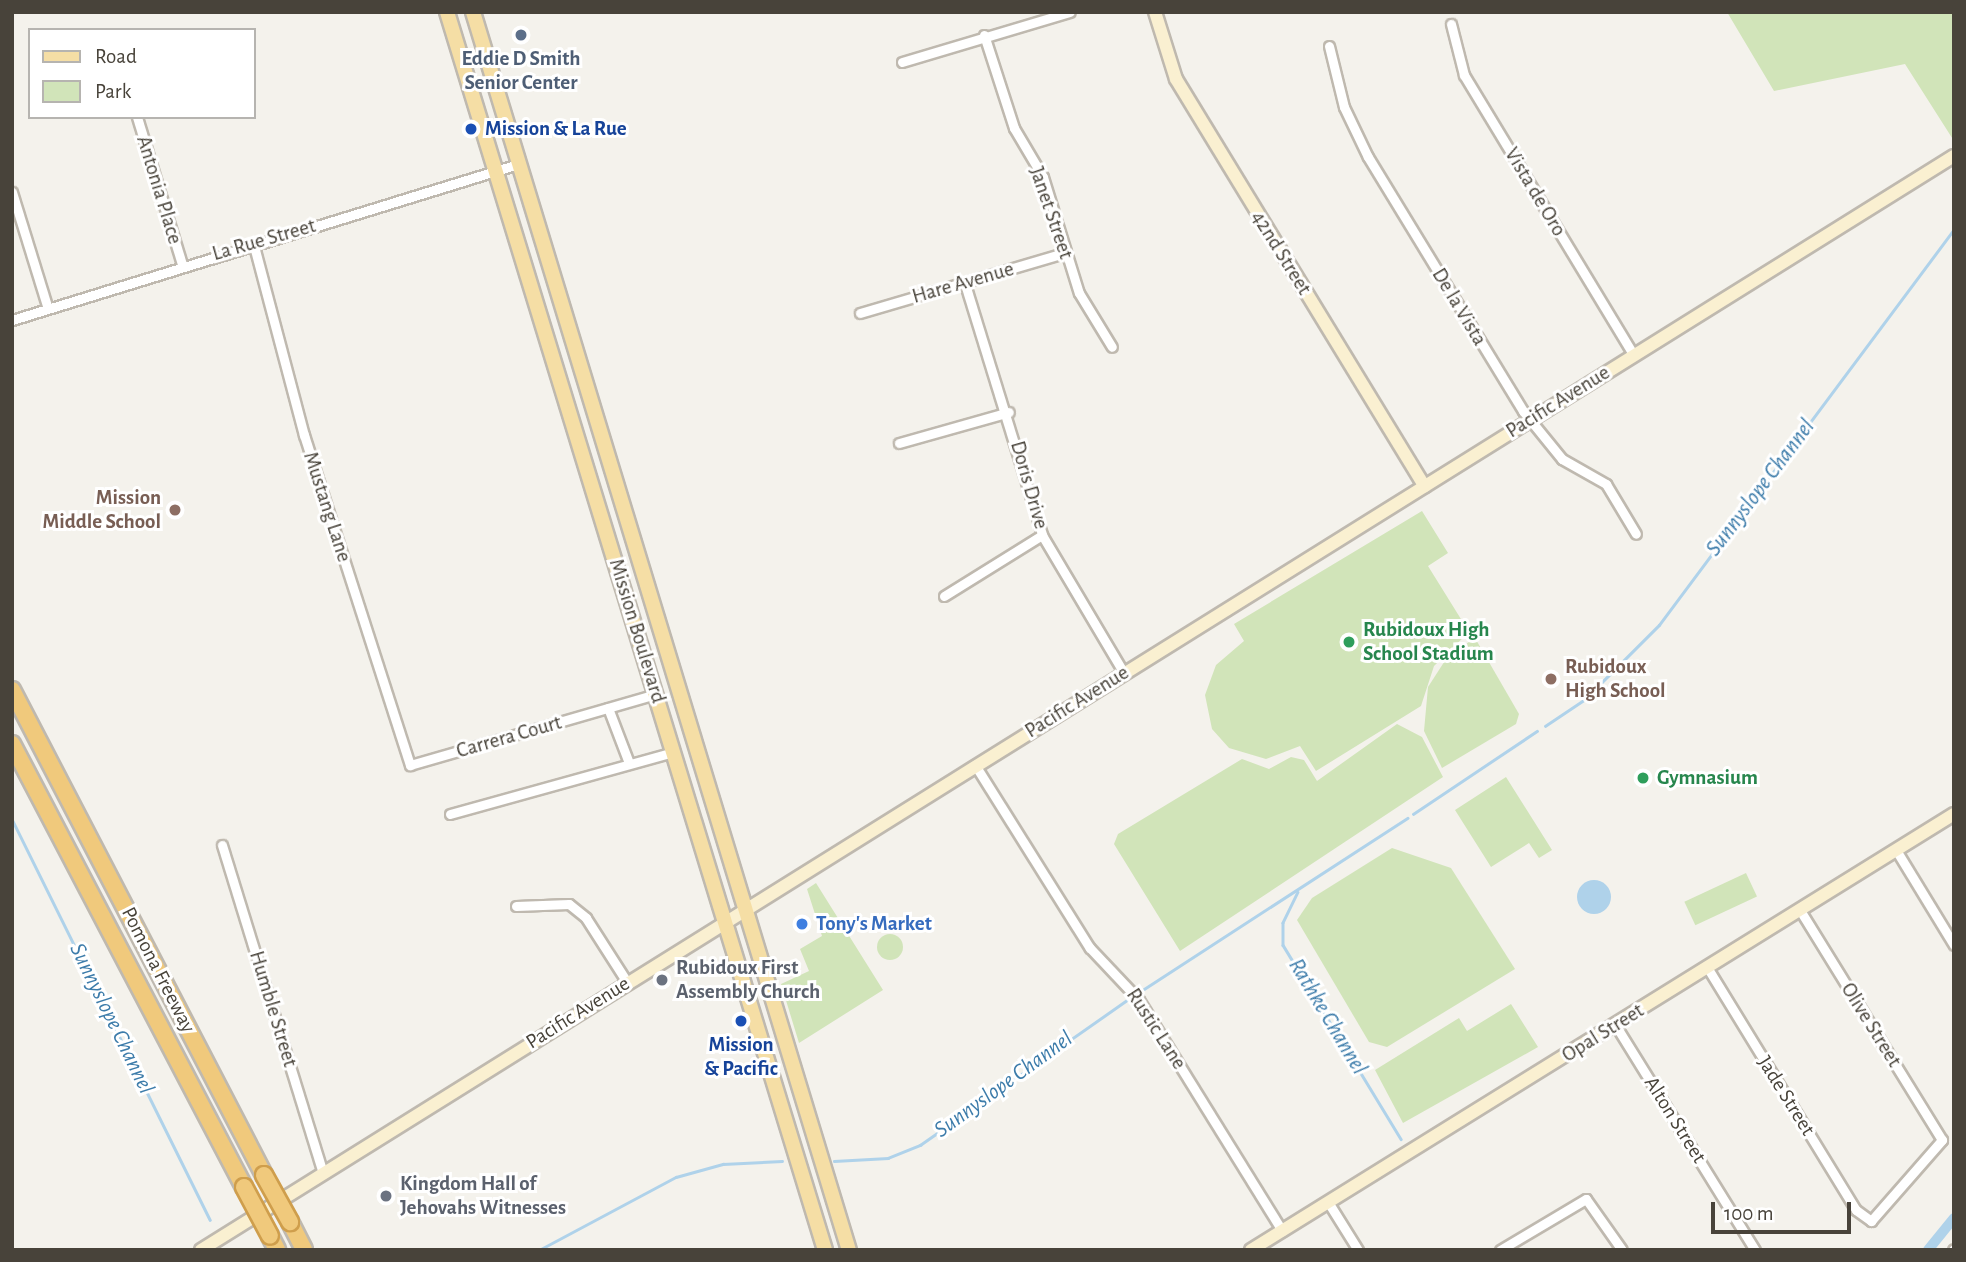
<!DOCTYPE html>
<style>
body{margin:0}
#map{position:relative;width:1966px;height:1262px;overflow:hidden;background:#f4f2ec;font-family:"Alegreya Sans",sans-serif}
div>[style]{position:absolute}
[style*='--x']{left:calc(var(--x)*1px);top:calc(var(--y)*1px);width:calc(var(--w)*1px);rotate:calc(var(--a)*1deg)}
.green>*{inset:0;background:#d1e4b9;transform-origin:0 0}
.round{border-radius:50%}
.water>*{inset:0;background:#afd2ea}
.stream>*{height:2.5px;margin:-1.25px;padding:0 1.25px;transform-origin:1.25px;border-radius:1.25px;background:#afd2ea}
.canal>*{height:10px;margin:-5px;padding:0 5px;transform-origin:5px;border-radius:5px;background:#afd2ea}
.roads{filter:drop-shadow(2px 0 #bfb9af) drop-shadow(-2px 0 #bfb9af) drop-shadow(0 2px #bfb9af) drop-shadow(0 -2px #bfb9af)}
.street>*{height:9px;margin:-4.5px;padding:0 4.5px;transform-origin:4.5px;border-radius:4.5px;background:#fff}
.secondary>*{height:12px;margin:-6px;padding:0 6px;transform-origin:6px;border-radius:6px;background:#faf0d1}
.primary>*{height:14px;margin:-7px;padding:0 7px;transform-origin:7px;border-radius:7px;background:#f5dea5}
.highway>*{height:16px;margin:-8px;padding:0 8px;transform-origin:8px;border-radius:8px;background:#f0c97c}
.bridges{filter:drop-shadow(2px 0 #cf9e4c) drop-shadow(-2px 0 #cf9e4c) drop-shadow(0 2px #cf9e4c) drop-shadow(0 -2px #cf9e4c)}
.highway-bridge>*{height:16px;margin:-8px;padding:0 8px;transform-origin:8px;border-radius:8px;background:#f0c97c}
.dots>*{width:19px;height:19px;translate:-50% -50%;box-sizing:border-box;border:4px solid #fff;border-radius:50%}
span{translate:-50% -50%;white-space:nowrap;text-align:center;line-height:1.15;-webkit-text-stroke:6px #fff;paint-order:stroke}
.service-label{font-size:21px;color:#4e5e75;font-weight:700}
.transit-label{font-size:21px;color:#164399;font-weight:700}
.left{translate:0 -50%;text-align:left}
.street-label{font-size:21px;color:#48433a}
.education-label{font-size:21px;color:#785e54;font-weight:700}
.right{translate:-100% -50%;text-align:right}
.leisure-label{font-size:21px;color:#27864d;font-weight:700}
.shop-label{font-size:21px;color:#366cbe;font-weight:700}
.worship-label{font-size:21px;color:#5b616d;font-weight:700}
.water-label{font-size:23px;color:#3d7caa;font-style:italic}
.frame{position:absolute;inset:0;border:14px solid #48433a;pointer-events:none}
.legend{position:absolute;left:28px;top:28px;width:228px;height:91px;box-sizing:border-box;background:#fff;border:2px solid #b6b4b0;margin:0;padding:9px 12px;list-style:none;font-size:21px;color:#48433a}
.legend li{display:flex;align-items:center;gap:14px;height:35px}
.legend b{width:35px;border:2px solid #b6b4b0}
.scale{position:absolute;left:1711px;top:1202px;width:140px;height:32px;box-sizing:border-box;border:4px solid #48433a;border-top:0;padding-left:9px;font-size:21px;line-height:24px;white-space:nowrap;color:#48433a;-webkit-text-stroke:5px #fff;paint-order:stroke}
</style>
<div id="map">
<div class="green">
<i style="clip-path:polygon(1727px 12px,1954px 12px,1954px 141px,1905px 64px,1774px 91px)"></i>
<i style="clip-path:polygon(1422px 511px,1448px 553px,1428px 566px,1469px 632px,1434px 666px,1421px 706px,1316px 771px,1300px 746px,1266px 759px,1229px 748px,1212px 729px,1205px 695px,1216px 665px,1244px 641px,1234px 624px)"></i>
<i style="clip-path:polygon(1475px 638px,1519px 714px,1516px 724px,1442px 768px,1424px 731px,1428px 687px,1448px 656px)"></i>
<i style="clip-path:polygon(1397px 724px,1422px 737px,1443px 777px,1180px 951px,1114px 844px,1118px 834px,1242px 759px,1269px 769px,1291px 757px,1304px 760px,1317px 781px)"></i>
<i style="clip-path:polygon(1506px 777px,1552px 850px,1539px 858px,1529px 843px,1491px 867px,1455px 810px)"></i>
<i style="clip-path:polygon(1392px 848px,1451px 868px,1515px 969px,1387px 1047px,1369px 1042px,1297px 920px,1312px 898px)"></i>
<i style="left:1746px;top:873px;width:26px;height:68px;rotate:65deg"></i>
<i style="clip-path:polygon(816px 883px,883px 990px,799px 1043px,781px 984px,809px 971px,800px 949px,822px 936px,807px 889px)"></i>
<i class="round" style="left:877px;top:934px;width:26px;height:26px"></i>
<i style="clip-path:polygon(1511px 1004px,1538px 1047px,1403px 1123px,1375px 1070px,1459px 1018px,1467px 1031px)"></i>
</div>
<div class="water">
<i class="round" style="left:1577px;top:880px;width:34px;height:34px"></i>
</div>
<div class="stream">
<i style="--x:1545;--y:726;--w:47;--a:-33.7"></i>
<i style="--x:1584;--y:700;--w:106;--a:-45"></i>
<i style="--x:1659;--y:625;--w:494;--a:-53.3"></i>
<i style="--x:1413;--y:814;--w:149;--a:-33.8"></i>
<i style="--x:12;--y:819;--w:447;--a:63.7"></i>
<i style="--x:1298;--y:892;--w:34;--a:116"></i>
<i style="--x:1283;--y:923;--w:22;--a:90"></i>
<i style="--x:1283;--y:945;--w:227;--a:58.7"></i>
<i style="--x:1144;--y:989;--w:314;--a:-33"></i>
<i style="--x:834;--y:1161;--w:54;--a:-3.2"></i>
<i style="--x:888;--y:1158;--w:35;--a:-22"></i>
<i style="--x:920;--y:1145;--w:253;--a:-35"></i>
<i style="--x:539;--y:1250;--w:155;--a:-28.1"></i>
<i style="--x:676;--y:1177;--w:49;--a:-15.5"></i>
<i style="--x:723;--y:1164;--w:59;--a:-2.9"></i>
</div>
<div class="canal">
<i style="--x:1928;--y:1250;--w:41;--a:-50.9"></i>
</div>
<div class="roads">
<div class="street">
<i style="--x:1451;--y:24;--w:53;--a:75.7"></i>
<i style="--x:1464;--y:75;--w:326;--a:58.8"></i>
<i style="--x:984;--y:35;--w:98;--a:72.1"></i>
<i style="--x:1014;--y:128;--w:57;--a:59.4"></i>
<i style="--x:1043;--y:177;--w:121;--a:72.8"></i>
<i style="--x:1079;--y:293;--w:63;--a:58.6"></i>
<i style="--x:1329;--y:46;--w:63;--a:76.2"></i>
<i style="--x:1344;--y:107;--w:55;--a:64.4"></i>
<i style="--x:1368;--y:157;--w:298;--a:58.6"></i>
<i style="--x:1523;--y:411;--w:62;--a:50.9"></i>
<i style="--x:1562;--y:459;--w:51;--a:29.6"></i>
<i style="--x:1606;--y:484;--w:58;--a:59"></i>
<i style="--x:902;--y:62;--w:175;--a:-16.6"></i>
<i style="--x:137;--y:117;--w:154;--a:73"></i>
<i style="--x:12;--y:192;--w:119;--a:72.9"></i>
<i style="--x:254;--y:246;--w:196;--a:75.2"></i>
<i style="--x:304;--y:435;--w:347;--a:72.2"></i>
<i style="--x:410;--y:765;--w:256;--a:-16.1"></i>
<i style="--x:965;--y:284;--w:263;--a:72.9"></i>
<i style="--x:1042;--y:535;--w:161;--a:59.3"></i>
<i style="--x:860;--y:313;--w:213;--a:-16.4"></i>
<i style="--x:12;--y:320;--w:530;--a:-17.13"></i>
<i style="--x:899;--y:443;--w:114;--a:-15.7"></i>
<i style="--x:944;--y:596;--w:115;--a:-31.9"></i>
<i style="--x:608;--y:708;--w:59;--a:69.1"></i>
<i style="--x:975;--y:765;--w:216;--a:57.9"></i>
<i style="--x:1090;--y:948;--w:71;--a:46.7"></i>
<i style="--x:1139;--y:1000;--w:272;--a:58.2"></i>
<i style="--x:450;--y:814;--w:231;--a:-15.5"></i>
<i style="--x:222;--y:845;--w:343;--a:72.9"></i>
<i style="--x:1896;--y:850;--w:111;--a:58.6"></i>
<i style="--x:516;--y:906;--w:53;--a:-2.2"></i>
<i style="--x:569;--y:904;--w:22;--a:39"></i>
<i style="--x:586;--y:918;--w:76;--a:57.4"></i>
<i style="--x:1707;--y:967;--w:285;--a:58.5"></i>
<i style="--x:1856;--y:1210;--w:19;--a:36"></i>
<i style="--x:1871;--y:1221;--w:108;--a:-48.8"></i>
<i style="--x:1942;--y:1140;--w:270;--a:-121.7"></i>
<i style="--x:1616;--y:1026;--w:264;--a:58.2"></i>
<i style="--x:1328;--y:1202;--w:57;--a:58"></i>
<i style="--x:1500;--y:1250;--w:100;--a:-30.7"></i>
<i style="--x:1586;--y:1199;--w:62;--a:54.8"></i>
<i style="--x:1953;--y:1250;--w:1;--a:-45"></i>
</div>
<div class="secondary">
<i style="--x:1155;--y:12;--w:70;--a:72.6"></i>
<i style="--x:1176;--y:79;--w:477;--a:58.6"></i>
<i style="--x:201;--y:1250;--w:2066;--a:-31.97"></i>
<i style="--x:1251;--y:1250;--w:827;--a:-31.81"></i>
</div>
<div class="primary">
<i style="--x:447;--y:12;--w:1294;--a:73.02"></i>
<i style="--x:473;--y:12;--w:1294;--a:73.11"></i>
</div>
<div class="highway">
<i style="--x:12;--y:690;--w:547;--a:62.54"></i>
<i style="--x:12;--y:744;--w:500;--a:62.36"></i>
<i style="--x:290;--y:1222;--w:31;--a:63"></i>
<i style="--x:270;--y:1236;--w:16;--a:63"></i>
</div>
</div>
<div class="bridges">
<div class="highway-bridge">
<i style="--x:264;--y:1175;--w:54;--a:61"></i>
<i style="--x:244;--y:1187;--w:55;--a:62"></i>
</div>
</div>
<div class="dots">
<i style="left:521px;top:35px;background:#5c6f8a"></i>
<i style="left:471px;top:129px;background:#1a4fb4"></i>
<i style="left:175px;top:510px;background:#8d6e63"></i>
<i style="left:1349px;top:642px;background:#2e9e5b"></i>
<i style="left:1551px;top:679px;background:#8d6e63"></i>
<i style="left:1643px;top:778px;background:#2e9e5b"></i>
<i style="left:802px;top:924px;background:#3f7fe0"></i>
<i style="left:662px;top:980px;background:#6b7280"></i>
<i style="left:741px;top:1021px;background:#1a4fb4"></i>
<i style="left:386px;top:1196px;background:#6b7280"></i>
</div>
<div class="service-label">
<span style="left:521px;top:71px">Eddie D Smith<br>Senior Center</span>
</div>
<div class="transit-label">
<span class="left" style="left:485px;top:129px">Mission &amp; La Rue</span>
<span style="left:741px;top:1057px">Mission<br>&amp; Pacific</span>
</div>
<div class="street-label">
<span style="left:159px;top:190px;rotate:73deg">Antonia Place</span>
<span style="left:1535px;top:192px;rotate:59deg">Vista de Oro</span>
<span style="left:1051px;top:213px;rotate:71deg">Janet Street</span>
<span style="left:264px;top:240px;rotate:-16deg">La Rue Street</span>
<span style="left:1281px;top:253px;rotate:58deg">42nd Street</span>
<span style="left:963px;top:283px;rotate:-16deg">Hare Avenue</span>
<span style="left:1459px;top:307px;rotate:59deg">De la Vista</span>
<span style="left:1558px;top:402px;rotate:-32deg">Pacific Avenue</span>
<span style="left:1029px;top:485px;rotate:74deg">Doris Drive</span>
<span style="left:327px;top:507px;rotate:72deg">Mustang Lane</span>
<span style="left:637px;top:631px;rotate:73deg">Mission Boulevard</span>
<span style="left:1077px;top:702px;rotate:-32deg">Pacific Avenue</span>
<span style="left:509px;top:737px;rotate:-16deg">Carrera Court</span>
<span style="left:158px;top:970px;rotate:63deg">Pomona Freeway</span>
<span style="left:273px;top:1009px;rotate:73deg">Humble Street</span>
<span style="left:578px;top:1013px;rotate:-32deg">Pacific Avenue</span>
<span style="left:1871px;top:1025px;rotate:58deg">Olive Street</span>
<span style="left:1156px;top:1029px;rotate:57deg">Rustic Lane</span>
<span style="left:1603px;top:1033px;rotate:-32deg">Opal Street</span>
<span style="left:1786px;top:1096px;rotate:58deg">Jade Street</span>
<span style="left:1675px;top:1120px;rotate:58deg">Alton Street</span>
</div>
<div class="education-label">
<span class="right" style="left:161px;top:510px">Mission<br>Middle School</span>
<span class="left" style="left:1565px;top:679px">Rubidoux<br>High School</span>
</div>
<div class="leisure-label">
<span class="left" style="left:1363px;top:642px">Rubidoux High<br>School Stadium</span>
<span class="left" style="left:1657px;top:778px">Gymnasium</span>
</div>
<div class="shop-label">
<span class="left" style="left:816px;top:924px">Tony's Market</span>
</div>
<div class="worship-label">
<span class="left" style="left:676px;top:980px">Rubidoux First<br>Assembly Church</span>
<span class="left" style="left:400px;top:1196px">Kingdom Hall of<br>Jehovahs Witnesses</span>
</div>
<div class="water-label">
<span style="left:1761px;top:488px;rotate:-53deg">Sunnyslope Channel</span>
<span style="left:1327px;top:1017px;rotate:59deg">Rathke Channel</span>
<span style="left:111px;top:1019px;rotate:64deg">Sunnyslope Channel</span>
<span style="left:1004px;top:1085px;rotate:-36deg">Sunnyslope Channel</span>
</div>
<div class="frame"></div>
<ul class="legend">
<li><b style="height:9px;background:#f5dea5"></b>Road</li>
<li><b style="height:19px;background:#d1e4b9"></b>Park</li>
</ul>
<div class="scale">100 m</div>
</div>
